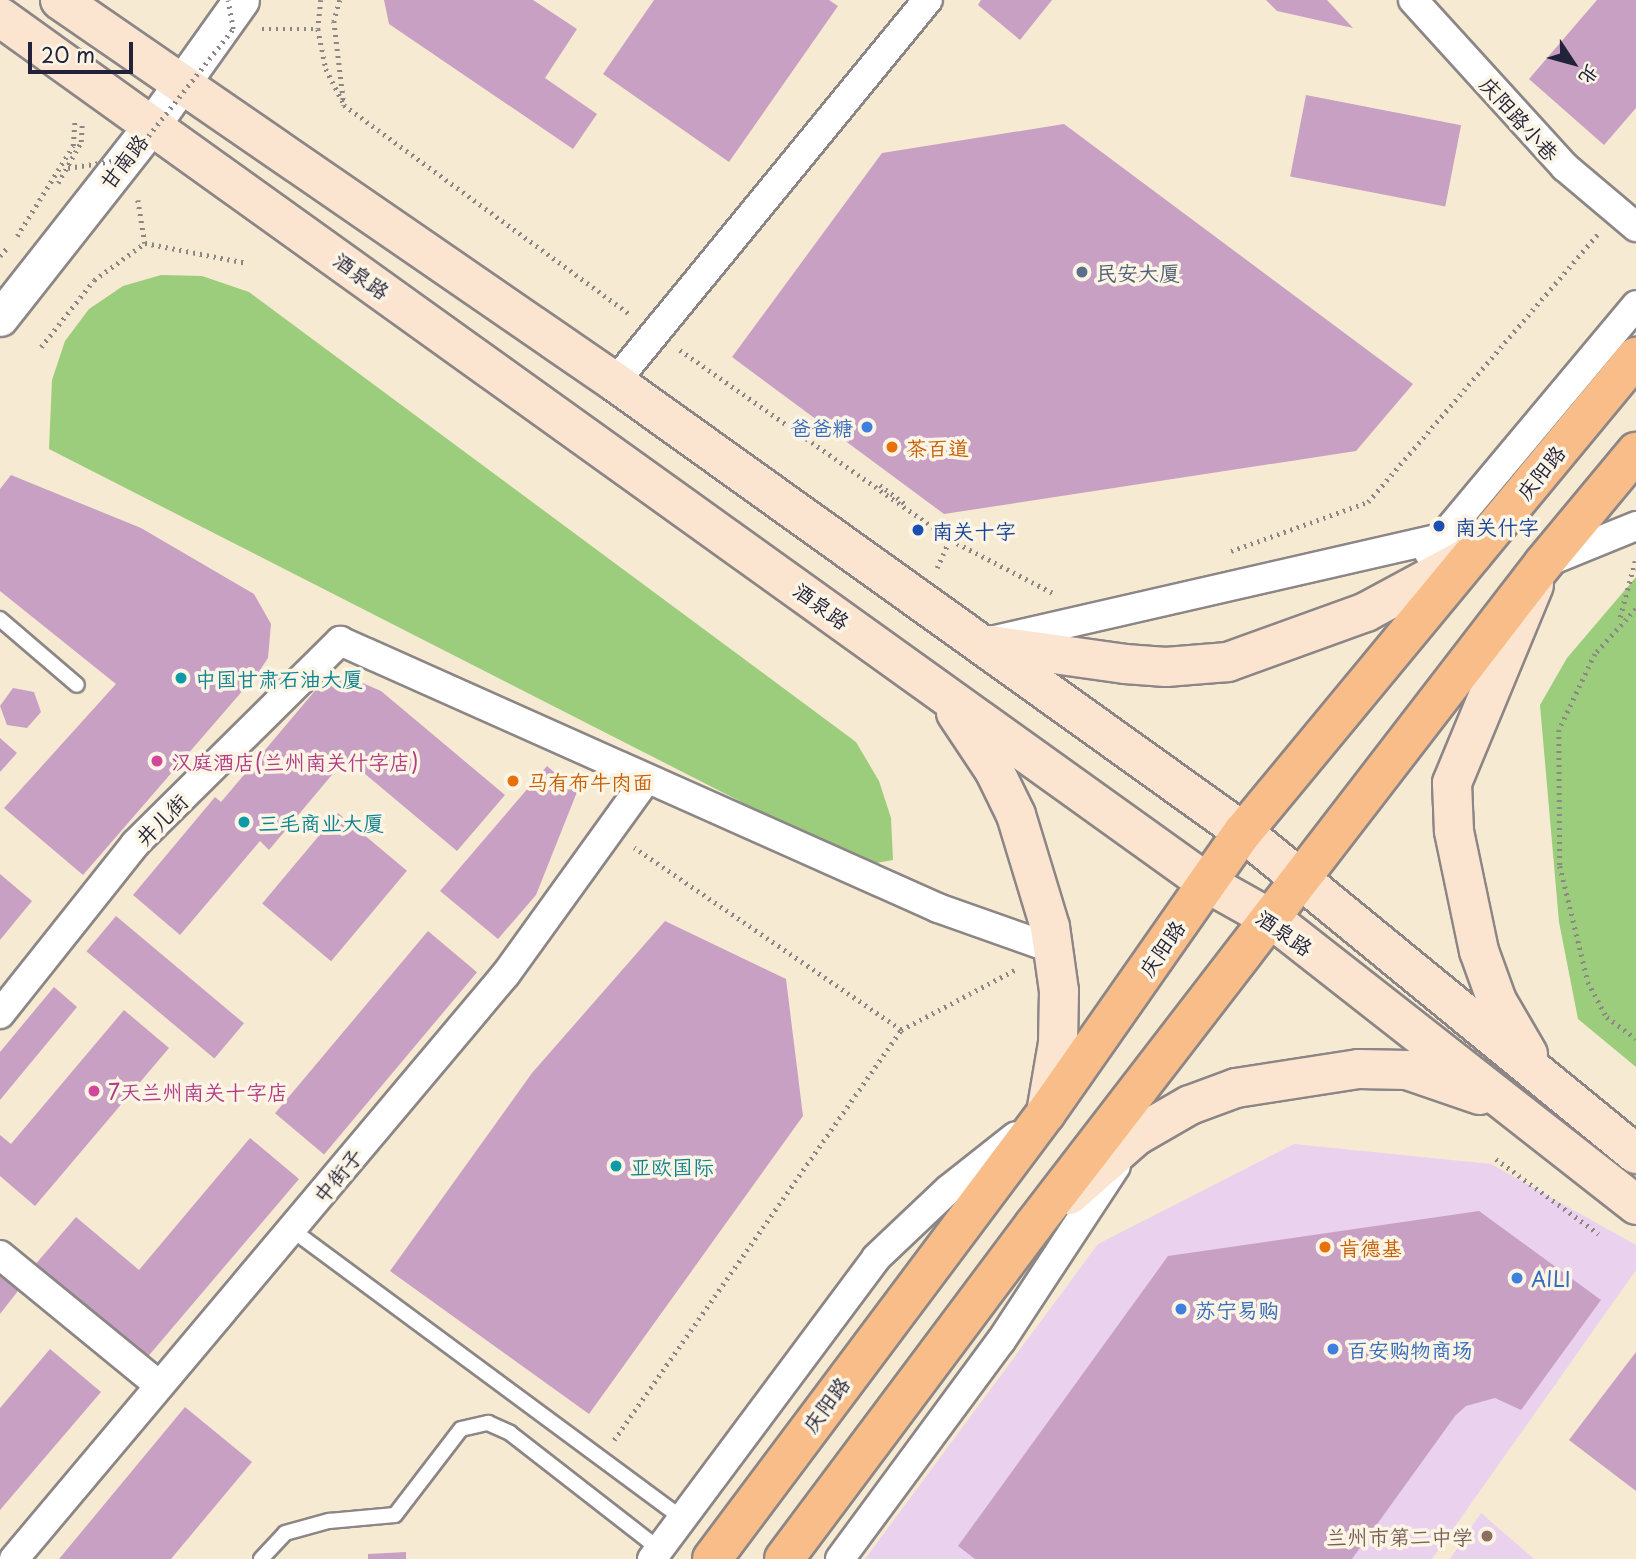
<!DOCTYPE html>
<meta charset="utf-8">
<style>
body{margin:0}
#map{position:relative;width:1636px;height:1559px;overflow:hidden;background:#f7ead2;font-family:"Playpen Sans","LXGW WenKai TC",sans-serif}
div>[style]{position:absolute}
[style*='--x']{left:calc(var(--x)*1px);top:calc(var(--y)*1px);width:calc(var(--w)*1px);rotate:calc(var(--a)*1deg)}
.built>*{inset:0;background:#ead1ed}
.green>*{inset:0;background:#9bcd7c}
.building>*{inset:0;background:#c8a0c4;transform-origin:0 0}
.path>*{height:4.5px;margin-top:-2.25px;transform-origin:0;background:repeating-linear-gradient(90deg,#8c8686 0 2px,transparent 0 7px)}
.roads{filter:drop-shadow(2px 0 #8c8686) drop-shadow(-2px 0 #8c8686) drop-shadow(0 2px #8c8686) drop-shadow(0 -2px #8c8686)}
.service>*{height:14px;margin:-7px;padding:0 7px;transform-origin:7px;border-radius:7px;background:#fff}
.minor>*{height:28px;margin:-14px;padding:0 14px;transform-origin:14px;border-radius:14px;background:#fff}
.tertiary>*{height:35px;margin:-17.5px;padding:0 17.5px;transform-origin:17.5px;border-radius:17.5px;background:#fff}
.secondary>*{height:38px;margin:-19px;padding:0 19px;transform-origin:19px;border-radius:19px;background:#fce5d0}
.primary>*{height:38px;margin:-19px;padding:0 19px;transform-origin:19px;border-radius:19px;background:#f8bd89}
.path-bridge>*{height:4.5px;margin-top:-2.25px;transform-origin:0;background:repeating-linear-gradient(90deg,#8c8686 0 2px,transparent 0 7px)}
.dots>*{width:19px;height:19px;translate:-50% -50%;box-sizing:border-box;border:4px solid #fcf5e5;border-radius:50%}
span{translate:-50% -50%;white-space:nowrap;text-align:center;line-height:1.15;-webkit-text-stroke:7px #fcf5e5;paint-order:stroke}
.street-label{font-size:21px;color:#22223b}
.service-label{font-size:21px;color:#4e5e75}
.left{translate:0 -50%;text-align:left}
.shop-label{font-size:21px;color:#366cbe}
.right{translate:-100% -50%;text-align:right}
.food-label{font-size:21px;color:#c56008}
.transit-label{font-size:21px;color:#164399}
.culture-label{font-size:21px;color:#0d838f}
.hotel-label{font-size:21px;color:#b23c85}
.education-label{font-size:21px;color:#785e54}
.north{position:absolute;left:1538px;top:28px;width:70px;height:70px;-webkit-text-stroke:5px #fcf5e5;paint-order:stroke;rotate:126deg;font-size:19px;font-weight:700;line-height:28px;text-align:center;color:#22223b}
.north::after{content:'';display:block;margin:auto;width:24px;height:32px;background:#22223b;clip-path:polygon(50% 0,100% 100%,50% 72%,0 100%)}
.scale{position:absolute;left:28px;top:42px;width:105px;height:32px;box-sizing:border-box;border:4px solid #22223b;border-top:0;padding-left:9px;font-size:21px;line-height:24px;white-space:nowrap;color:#22223b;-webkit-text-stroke:5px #fcf5e5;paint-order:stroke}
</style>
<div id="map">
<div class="built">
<i style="clip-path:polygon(1294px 1144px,1491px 1164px,1636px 1245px,1636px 1270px,1432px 1559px,865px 1559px,1098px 1244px)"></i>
<i style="clip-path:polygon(1481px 1513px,1534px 1559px,1450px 1559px)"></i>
</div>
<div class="green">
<i style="clip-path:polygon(161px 275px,202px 276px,249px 292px,856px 742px,879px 781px,891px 818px,893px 860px,865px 865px,49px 449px,52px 380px,65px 341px,89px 309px,123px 286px)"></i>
<i style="clip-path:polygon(1636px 577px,1636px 1067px,1578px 1019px,1559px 922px,1540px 705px,1567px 658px)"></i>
</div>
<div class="building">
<i style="clip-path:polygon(384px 0,533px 0,577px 29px,545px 78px,597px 114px,573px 149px,389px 24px)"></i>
<i style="clip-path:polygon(654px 0,829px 0,838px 6px,729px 162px,603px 74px)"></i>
<i style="clip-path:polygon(981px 0,1052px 0,1020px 40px,978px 5px)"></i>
<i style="clip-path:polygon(1266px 0,1327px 0,1353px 28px,1277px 11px)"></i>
<i style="clip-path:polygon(1597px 0,1636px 0,1636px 108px,1604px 145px,1529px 79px)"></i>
<i style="left:1306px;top:95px;width:158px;height:83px;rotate:11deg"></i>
<i style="clip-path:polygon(1064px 124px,1413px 384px,1356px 451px,944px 514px,732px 357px,882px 153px)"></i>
<i style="clip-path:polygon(11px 475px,141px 528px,254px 594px,271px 624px,268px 658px,258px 673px,83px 875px,4px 808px,116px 684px,0 591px,0 489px)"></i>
<i style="clip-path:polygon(351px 678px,381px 691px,505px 795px,457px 851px,346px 758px,269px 850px,260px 841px,180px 935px,133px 895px,215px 797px,221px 802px,319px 686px)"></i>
<i style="clip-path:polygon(13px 688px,34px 692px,41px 712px,27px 728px,7px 725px,0 706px)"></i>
<i style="clip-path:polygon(0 738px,17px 753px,0 772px)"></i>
<i style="clip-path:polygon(547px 766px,577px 792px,536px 895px,498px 939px,440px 891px)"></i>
<i style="left:338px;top:813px;width:90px;height:118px;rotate:40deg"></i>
<i style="clip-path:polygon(0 874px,32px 901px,0 940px)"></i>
<i style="left:116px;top:916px;width:167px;height:46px;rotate:40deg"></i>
<i style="clip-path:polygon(665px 921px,786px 979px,803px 1116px,589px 1414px,390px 1271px,532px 1073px)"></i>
<i style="left:428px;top:931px;width:64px;height:238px;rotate:40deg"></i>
<i style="clip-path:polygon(54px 987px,77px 1007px,0 1100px,0 1052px)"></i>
<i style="clip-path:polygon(124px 1010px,169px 1048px,35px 1206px,0 1176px,0 1135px,11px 1144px)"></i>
<i style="clip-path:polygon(250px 1138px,299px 1179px,145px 1360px,34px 1266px,76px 1217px,139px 1270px)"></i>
<i style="clip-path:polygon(1479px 1211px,1601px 1300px,1521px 1410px,1495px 1398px,1466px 1406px,1455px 1416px,1352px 1559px,975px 1559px,958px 1546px,1168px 1256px)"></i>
<i style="clip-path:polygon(0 1271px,21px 1287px,0 1314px)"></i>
<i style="clip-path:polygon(50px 1349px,101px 1392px,0 1510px,0 1408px)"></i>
<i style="clip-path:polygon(1636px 1352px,1636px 1491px,1569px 1440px)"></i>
<i style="clip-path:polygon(185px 1407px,252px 1462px,171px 1559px,59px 1559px)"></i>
<i style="clip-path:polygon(406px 1552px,406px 1559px,368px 1559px,368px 1554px)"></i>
</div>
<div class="path">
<i style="--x:321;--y:0;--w:29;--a:96"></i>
<i style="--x:318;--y:29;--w:41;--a:78.7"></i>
<i style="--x:326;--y:69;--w:38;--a:63"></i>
<i style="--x:340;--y:0;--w:22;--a:106"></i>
<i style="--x:334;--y:21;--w:85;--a:83.2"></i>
<i style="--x:344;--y:105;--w:354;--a:36.2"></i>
<i style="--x:262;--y:29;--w:56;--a:0"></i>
<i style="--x:58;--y:183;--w:47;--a:-60.7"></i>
<i style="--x:81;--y:142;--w:21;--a:-87"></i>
<i style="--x:138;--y:200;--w:44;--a:80.8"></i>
<i style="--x:17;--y:236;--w:106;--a:-58.1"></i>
<i style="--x:73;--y:146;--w:28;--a:-86"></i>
<i style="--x:0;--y:256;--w:11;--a:-49"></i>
<i style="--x:41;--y:347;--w:85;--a:-51.7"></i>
<i style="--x:94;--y:280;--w:63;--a:-36"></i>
<i style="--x:145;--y:243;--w:104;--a:11.1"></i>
<i style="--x:680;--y:350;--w:331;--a:35"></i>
<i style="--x:951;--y:540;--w:115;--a:27.5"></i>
<i style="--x:880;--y:485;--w:34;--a:37"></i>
<i style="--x:1231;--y:551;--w:145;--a:-19.7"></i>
<i style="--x:1368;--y:502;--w:353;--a:-49.4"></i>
<i style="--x:937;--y:568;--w:32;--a:-66"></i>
<i style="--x:1636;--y:609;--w:61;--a:132.3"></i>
<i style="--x:1595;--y:654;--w:84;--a:115.3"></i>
<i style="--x:1559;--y:730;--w:136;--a:89.6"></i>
<i style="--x:1560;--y:866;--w:119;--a:76.4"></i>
<i style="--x:1588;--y:982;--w:40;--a:62"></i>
<i style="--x:1607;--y:1017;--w:36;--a:37"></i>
<i style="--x:1620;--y:617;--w:58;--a:-75"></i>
<i style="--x:901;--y:1030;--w:129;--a:-27.8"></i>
<i style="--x:1496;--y:1159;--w:127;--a:36.1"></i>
<i style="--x:614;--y:1440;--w:500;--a:-55.01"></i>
<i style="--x:901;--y:1030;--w:323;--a:-145.7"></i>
</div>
<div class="roads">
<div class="service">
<i style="--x:0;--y:619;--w:101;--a:40.6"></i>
<i style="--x:291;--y:1229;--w:486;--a:36.5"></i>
<i style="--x:261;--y:1559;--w:35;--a:-47"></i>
<i style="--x:285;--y:1533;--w:46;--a:-15.3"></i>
<i style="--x:329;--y:1521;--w:66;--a:-5.2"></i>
<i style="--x:395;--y:1515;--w:108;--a:-52.5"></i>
<i style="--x:461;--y:1429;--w:28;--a:-13"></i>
<i style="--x:488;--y:1423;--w:24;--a:24"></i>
<i style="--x:510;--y:1433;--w:189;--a:37.9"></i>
</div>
<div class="minor">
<i style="--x:1413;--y:0;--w:226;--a:47.7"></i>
<i style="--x:1565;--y:167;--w:93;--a:40.2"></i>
<i style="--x:615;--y:382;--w:494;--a:-50.7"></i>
<i style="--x:1429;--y:553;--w:323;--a:-50.1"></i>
<i style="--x:1545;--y:563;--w:98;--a:-22.1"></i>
<i style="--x:995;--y:640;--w:456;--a:-12.9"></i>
<i style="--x:0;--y:1014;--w:217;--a:-51.5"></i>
<i style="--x:135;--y:844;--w:289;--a:-44.7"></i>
<i style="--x:340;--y:641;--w:655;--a:24.06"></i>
<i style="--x:938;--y:908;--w:123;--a:19.5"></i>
<i style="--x:0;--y:1255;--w:205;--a:39.3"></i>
<i style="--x:14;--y:1559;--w:764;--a:-49.94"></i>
<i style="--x:506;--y:974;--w:239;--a:-54.2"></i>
<i style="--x:652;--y:1559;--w:375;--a:-53.3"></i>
<i style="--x:876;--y:1258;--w:100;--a:-43.4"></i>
<i style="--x:949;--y:1189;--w:85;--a:-38.3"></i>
<i style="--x:840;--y:1559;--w:271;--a:-53.6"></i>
<i style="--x:1001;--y:1341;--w:209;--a:-56.7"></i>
</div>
<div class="tertiary">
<i style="--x:0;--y:318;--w:246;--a:-51.8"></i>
<i style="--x:152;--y:125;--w:153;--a:-54.5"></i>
</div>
<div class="secondary">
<i style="--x:60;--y:0;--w:674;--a:34.54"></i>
<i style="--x:615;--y:382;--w:773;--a:35.62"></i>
<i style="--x:1243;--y:832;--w:508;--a:39.33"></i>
<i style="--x:0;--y:17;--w:1486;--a:35.66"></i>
<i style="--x:1207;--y:883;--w:76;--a:29.3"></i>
<i style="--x:1273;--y:920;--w:462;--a:38.1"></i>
<i style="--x:990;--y:645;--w:136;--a:8"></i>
<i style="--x:1125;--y:664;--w:41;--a:4.2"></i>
<i style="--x:1166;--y:667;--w:62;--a:-4.6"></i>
<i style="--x:1228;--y:662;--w:147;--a:-19.9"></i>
<i style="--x:1366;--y:612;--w:120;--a:-28.3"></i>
<i style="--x:956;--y:713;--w:69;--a:56.3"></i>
<i style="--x:994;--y:770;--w:50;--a:63.9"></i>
<i style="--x:1016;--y:815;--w:117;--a:73.1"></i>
<i style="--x:1050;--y:927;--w:65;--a:82"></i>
<i style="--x:1059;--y:991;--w:52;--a:91.1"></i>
<i style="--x:1058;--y:1043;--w:71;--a:99.7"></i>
<i style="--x:1528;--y:1054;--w:61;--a:-120.3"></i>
<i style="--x:1497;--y:1001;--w:53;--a:-109.8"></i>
<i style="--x:1479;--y:951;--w:123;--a:-101.8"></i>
<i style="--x:1454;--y:831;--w:48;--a:-92.4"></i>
<i style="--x:1452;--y:783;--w:214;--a:-67.5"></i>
<i style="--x:1069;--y:1195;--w:89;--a:-41.4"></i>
<i style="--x:1136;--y:1136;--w:62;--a:-29.9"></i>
<i style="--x:1190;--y:1105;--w:49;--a:-20.3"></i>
<i style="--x:1236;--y:1088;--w:124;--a:-8.8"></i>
<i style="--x:1359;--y:1069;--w:48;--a:1.2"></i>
<i style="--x:1407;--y:1070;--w:77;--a:18.9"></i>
</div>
<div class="primary">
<i style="--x:712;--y:1559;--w:557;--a:-53.17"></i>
<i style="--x:1046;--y:1113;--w:343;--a:-55"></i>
<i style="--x:1243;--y:832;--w:617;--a:-50.4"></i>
<i style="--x:784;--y:1559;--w:416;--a:-53.2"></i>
<i style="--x:1033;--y:1226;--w:836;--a:-52.39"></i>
<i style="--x:1543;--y:564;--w:146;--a:-50.3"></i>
</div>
</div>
<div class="path-bridge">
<i style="--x:68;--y:168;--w:64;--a:-9"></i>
<i style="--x:131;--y:158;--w:164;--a:-51.7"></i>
<i style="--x:233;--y:29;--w:29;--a:-100"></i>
</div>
<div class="dots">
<i style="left:1082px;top:272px;background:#5c6f8a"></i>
<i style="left:867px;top:427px;background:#3f7fe0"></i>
<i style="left:892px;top:447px;background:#e8710a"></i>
<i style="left:1439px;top:526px;background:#1a4fb4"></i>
<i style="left:918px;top:530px;background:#1a4fb4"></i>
<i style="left:181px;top:678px;background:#0f9aa8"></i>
<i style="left:157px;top:761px;background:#d1479c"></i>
<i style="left:513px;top:781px;background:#e8710a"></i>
<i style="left:244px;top:822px;background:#0f9aa8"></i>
<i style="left:94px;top:1091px;background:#d1479c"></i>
<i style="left:616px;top:1166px;background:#0f9aa8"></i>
<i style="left:1325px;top:1247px;background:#e8710a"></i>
<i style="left:1517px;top:1278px;background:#3f7fe0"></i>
<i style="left:1181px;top:1309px;background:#3f7fe0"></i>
<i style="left:1333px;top:1349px;background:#3f7fe0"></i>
<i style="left:1487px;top:1536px;background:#8d6e63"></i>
</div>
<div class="street-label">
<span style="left:1520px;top:118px;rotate:48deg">庆阳路小巷</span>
<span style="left:123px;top:161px;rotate:-52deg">甘南路</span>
<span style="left:362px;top:275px;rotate:36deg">酒泉路</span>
<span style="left:1540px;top:472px;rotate:-51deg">庆阳路</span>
<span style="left:822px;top:605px;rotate:36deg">酒泉路</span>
<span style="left:161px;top:819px;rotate:-45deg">井儿街</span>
<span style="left:1285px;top:932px;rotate:35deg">酒泉路</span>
<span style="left:1161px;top:948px;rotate:-55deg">庆阳路</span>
<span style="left:337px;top:1175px;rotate:-50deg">中街子</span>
<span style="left:825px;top:1404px;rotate:-53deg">庆阳路</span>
</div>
<div class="service-label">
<span class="left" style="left:1096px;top:272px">民安大厦</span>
</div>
<div class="shop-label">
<span class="right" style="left:853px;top:427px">爸爸糖</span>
<span class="left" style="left:1531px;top:1278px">AILI</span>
<span class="left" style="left:1195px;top:1309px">苏宁易购</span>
<span class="left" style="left:1347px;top:1349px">百安购物商场</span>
</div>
<div class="food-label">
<span class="left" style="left:906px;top:447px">茶百道</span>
<span class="left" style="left:527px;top:781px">马有布牛肉面</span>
<span class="left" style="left:1339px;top:1247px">肯德基</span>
</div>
<div class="transit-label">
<span class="left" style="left:1455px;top:526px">南关什字</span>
<span class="left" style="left:932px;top:530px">南关十字</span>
</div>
<div class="culture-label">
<span class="left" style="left:195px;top:678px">中国甘肃石油大厦</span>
<span class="left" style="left:258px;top:822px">三毛商业大厦</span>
<span class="left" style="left:630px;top:1166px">亚欧国际</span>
</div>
<div class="hotel-label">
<span class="left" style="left:171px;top:761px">汉庭酒店(兰州南关什字店)</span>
<span class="left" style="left:108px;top:1091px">7天兰州南关十字店</span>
</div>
<div class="education-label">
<span class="right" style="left:1473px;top:1536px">兰州市第二中学</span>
</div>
<div class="north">北</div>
<div class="scale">20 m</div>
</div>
